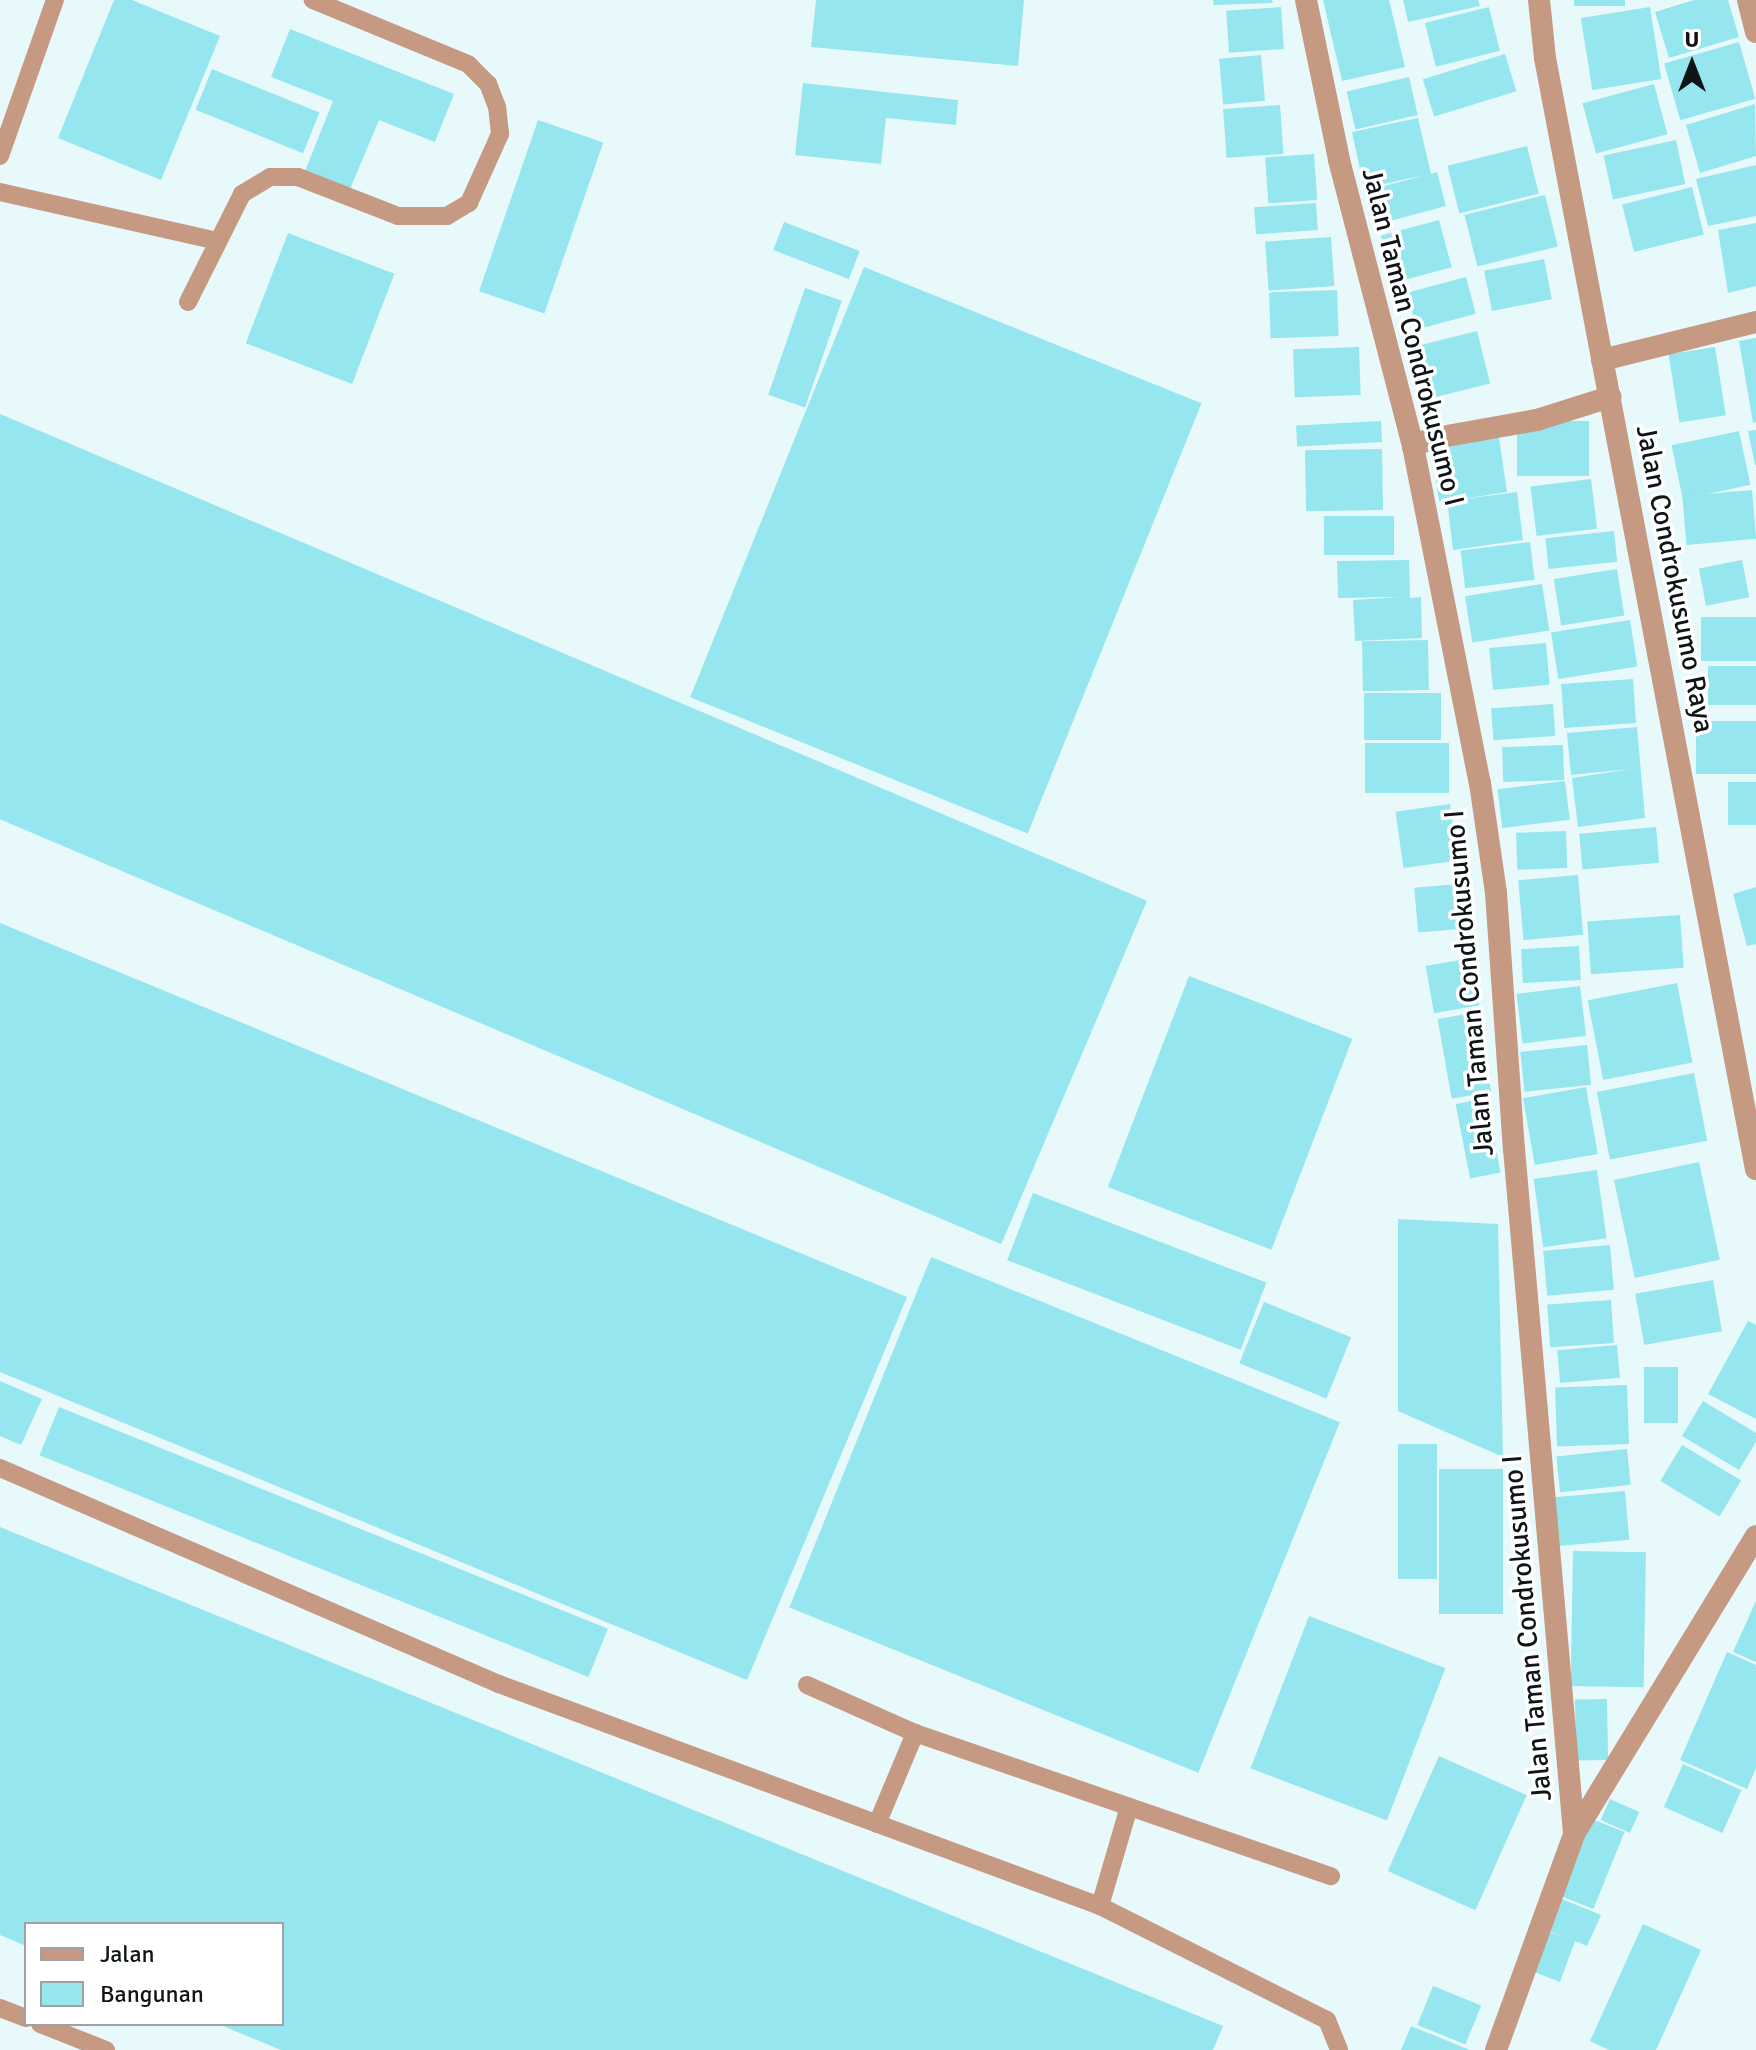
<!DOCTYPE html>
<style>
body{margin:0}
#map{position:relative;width:1756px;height:2050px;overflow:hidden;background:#e8f9fb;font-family:Signika,sans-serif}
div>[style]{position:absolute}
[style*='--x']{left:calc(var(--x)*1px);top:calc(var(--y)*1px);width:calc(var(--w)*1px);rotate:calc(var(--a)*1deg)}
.building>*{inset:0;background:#96e6ef;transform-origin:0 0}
.service>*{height:18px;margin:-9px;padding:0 9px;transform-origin:9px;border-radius:9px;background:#c59982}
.minor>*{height:22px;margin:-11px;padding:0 11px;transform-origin:11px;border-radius:11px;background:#c59982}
span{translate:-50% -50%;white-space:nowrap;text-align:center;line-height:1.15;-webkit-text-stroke:7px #fff;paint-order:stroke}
.street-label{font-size:28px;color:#0f1516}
.legend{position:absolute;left:24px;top:1922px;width:260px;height:104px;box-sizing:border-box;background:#fff;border:2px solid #9fa1a2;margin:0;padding:10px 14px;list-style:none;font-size:24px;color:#0f1516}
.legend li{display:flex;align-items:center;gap:16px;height:40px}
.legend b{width:40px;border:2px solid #9fa1a2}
.north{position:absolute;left:1652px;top:24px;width:80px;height:80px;-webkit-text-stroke:6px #fff;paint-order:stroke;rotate:0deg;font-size:22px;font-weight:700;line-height:32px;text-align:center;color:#0f1516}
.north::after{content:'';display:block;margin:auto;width:28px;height:36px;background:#0f1516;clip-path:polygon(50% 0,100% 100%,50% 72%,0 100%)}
</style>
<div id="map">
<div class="building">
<i style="clip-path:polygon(114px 0,132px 0,220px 36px,161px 180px,58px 138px)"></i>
<i style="clip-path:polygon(816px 0,1024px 0,1018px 66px,811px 47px)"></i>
<i style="clip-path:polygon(1213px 0,1272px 0,1273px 3px,1214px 5px)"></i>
<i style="clip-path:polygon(1323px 0,1389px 0,1405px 67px,1342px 81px)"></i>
<i style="clip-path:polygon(1403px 0,1478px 0,1480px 6px,1408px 22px)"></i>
<i style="left:1574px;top:0;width:51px;height:6px"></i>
<i style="clip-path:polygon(1694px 0,1728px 0,1739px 37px,1669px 58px,1655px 12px)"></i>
<i style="left:1281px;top:7px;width:42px;height:55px;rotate:86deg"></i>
<i style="left:1489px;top:7px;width:45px;height:66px;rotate:76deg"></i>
<i style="left:1650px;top:7px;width:73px;height:70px;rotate:81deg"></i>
<i style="clip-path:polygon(290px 29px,454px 94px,435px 142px,379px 120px,350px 189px,305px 171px,333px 101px,271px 77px)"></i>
<i style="left:1739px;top:42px;width:59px;height:78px;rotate:74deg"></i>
<i style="left:1505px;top:54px;width:39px;height:86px;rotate:73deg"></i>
<i style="left:1261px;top:55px;width:46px;height:42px;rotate:85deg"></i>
<i style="left:212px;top:69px;width:116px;height:44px;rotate:22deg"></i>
<i style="left:1409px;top:77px;width:39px;height:64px;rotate:77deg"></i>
<i style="clip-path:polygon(803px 83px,958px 100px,956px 125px,886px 118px,881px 164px,795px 155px)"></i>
<i style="left:1654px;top:84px;width:52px;height:74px;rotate:75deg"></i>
<i style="clip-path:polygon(1755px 104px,1756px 156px,1700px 173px,1686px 125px)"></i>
<i style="left:1280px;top:105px;width:49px;height:57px;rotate:86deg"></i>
<i style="clip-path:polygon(1418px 118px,1431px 174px,1437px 172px,1446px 206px,1375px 225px,1365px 191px,1426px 175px,1364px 188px,1352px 132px)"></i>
<i style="left:538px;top:120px;width:69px;height:181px;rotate:19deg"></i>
<i style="left:1676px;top:140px;width:45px;height:74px;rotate:78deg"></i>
<i style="left:1527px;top:146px;width:49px;height:82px;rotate:76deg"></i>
<i style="left:1314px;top:154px;width:46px;height:49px;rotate:86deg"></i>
<i style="clip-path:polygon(1756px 165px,1756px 216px,1708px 226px,1696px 179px)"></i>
<i style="left:1692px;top:187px;width:49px;height:72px;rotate:76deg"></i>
<i style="left:1545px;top:195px;width:53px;height:83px;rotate:76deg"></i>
<i style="left:1316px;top:203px;width:27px;height:62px;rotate:86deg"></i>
<i style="left:1439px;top:220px;width:49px;height:60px;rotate:75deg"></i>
<i style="left:784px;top:222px;width:81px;height:30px;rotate:21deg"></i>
<i style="clip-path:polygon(1756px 223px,1756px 286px,1728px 293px,1718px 230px)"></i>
<i style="left:288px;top:233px;width:114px;height:118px;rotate:21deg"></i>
<i style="left:1331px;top:237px;width:49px;height:66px;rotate:86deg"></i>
<i style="left:1544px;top:259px;width:41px;height:61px;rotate:79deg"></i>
<i style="left:864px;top:267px;width:364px;height:464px;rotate:22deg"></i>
<i style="left:1466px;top:277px;width:38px;height:61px;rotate:75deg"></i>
<i style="left:805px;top:288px;width:39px;height:113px;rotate:19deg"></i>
<i style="left:1337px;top:290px;width:46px;height:68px;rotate:88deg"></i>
<i style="left:1477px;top:331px;width:54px;height:58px;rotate:76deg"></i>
<i style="clip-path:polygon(1756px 338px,1756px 422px,1753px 423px,1739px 341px)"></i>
<i style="left:1359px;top:347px;width:48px;height:66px;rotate:88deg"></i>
<i style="left:1715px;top:347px;width:69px;height:47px;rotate:81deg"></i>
<i style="left:0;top:414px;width:1246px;height:373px;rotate:23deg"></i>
<i style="left:1381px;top:421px;width:21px;height:85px;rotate:87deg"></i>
<i style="left:1589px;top:421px;width:55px;height:72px;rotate:90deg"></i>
<i style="clip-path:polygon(1756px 430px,1756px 465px,1755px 465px,1748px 431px)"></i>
<i style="clip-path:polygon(1498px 431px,1507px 492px,1456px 500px,1517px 492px,1523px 540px,1453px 550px,1447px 500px,1439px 501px,1431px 445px)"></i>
<i style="left:1739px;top:431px;width:55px;height:69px;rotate:78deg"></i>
<i style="left:1382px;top:449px;width:61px;height:77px;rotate:89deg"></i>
<i style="left:1591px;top:479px;width:50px;height:61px;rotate:83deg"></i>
<i style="left:1752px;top:490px;width:49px;height:70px;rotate:85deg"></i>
<i style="left:1394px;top:516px;width:39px;height:70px;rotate:90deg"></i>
<i style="left:1614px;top:531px;width:31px;height:69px;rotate:84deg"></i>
<i style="left:1530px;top:542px;width:38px;height:70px;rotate:83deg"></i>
<i style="clip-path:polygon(1409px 560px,1410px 598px,1421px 597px,1422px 638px,1355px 641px,1353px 600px,1399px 597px,1338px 598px,1337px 561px)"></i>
<i style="left:1742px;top:560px;width:38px;height:44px;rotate:79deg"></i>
<i style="left:1617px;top:569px;width:47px;height:64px;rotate:81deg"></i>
<i style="left:1542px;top:584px;width:47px;height:78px;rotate:81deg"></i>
<i style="left:1756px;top:617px;width:44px;height:55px;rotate:90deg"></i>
<i style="left:1630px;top:620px;width:47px;height:80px;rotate:81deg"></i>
<i style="left:1428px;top:640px;width:50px;height:66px;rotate:89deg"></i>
<i style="left:1546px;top:643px;width:42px;height:57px;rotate:85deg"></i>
<i style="left:1756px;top:666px;width:39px;height:48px;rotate:90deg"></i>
<i style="left:1633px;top:679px;width:44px;height:72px;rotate:86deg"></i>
<i style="left:1364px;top:693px;width:77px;height:47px"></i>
<i style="left:1553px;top:704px;width:32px;height:62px;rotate:86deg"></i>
<i style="left:1756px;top:721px;width:53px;height:60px;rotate:90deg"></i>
<i style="clip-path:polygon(1637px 727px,1645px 818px,1578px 827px,1572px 778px,1631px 769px,1571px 775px,1567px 733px)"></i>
<i style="left:1365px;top:743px;width:84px;height:50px"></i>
<i style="left:1563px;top:745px;width:35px;height:61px;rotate:88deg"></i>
<i style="left:1565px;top:781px;width:39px;height:68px;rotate:83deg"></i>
<i style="left:1756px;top:782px;width:43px;height:28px;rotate:90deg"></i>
<i style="left:1450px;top:804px;width:57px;height:55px;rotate:82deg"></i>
<i style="left:1656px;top:827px;width:36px;height:77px;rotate:85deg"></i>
<i style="left:1566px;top:831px;width:37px;height:50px;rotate:88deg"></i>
<i style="left:1578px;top:875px;width:60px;height:60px;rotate:85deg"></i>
<i style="left:1469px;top:883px;width:45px;height:55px;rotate:85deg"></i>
<i style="clip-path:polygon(1756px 887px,1756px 944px,1747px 946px,1733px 894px)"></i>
<i style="left:1680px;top:915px;width:53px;height:93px;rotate:86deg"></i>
<i style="clip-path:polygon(0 923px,907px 1297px,747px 1680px,0 1372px)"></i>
<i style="left:1579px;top:946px;width:34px;height:58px;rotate:87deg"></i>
<i style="left:1471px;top:958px;width:48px;height:46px;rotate:80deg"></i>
<i style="left:1189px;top:976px;width:175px;height:226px;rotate:21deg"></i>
<i style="left:1677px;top:983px;width:81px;height:91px;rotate:79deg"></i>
<i style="left:1580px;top:986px;width:50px;height:64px;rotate:83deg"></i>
<i style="left:1477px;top:1012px;width:81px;height:40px;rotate:80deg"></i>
<i style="left:1587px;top:1045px;width:40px;height:67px;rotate:84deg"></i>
<i style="left:1694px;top:1073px;width:69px;height:99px;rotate:79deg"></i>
<i style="left:1586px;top:1087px;width:68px;height:64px;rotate:80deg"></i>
<i style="left:1486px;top:1098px;width:76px;height:31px;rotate:79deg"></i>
<i style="left:1699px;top:1162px;width:100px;height:87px;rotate:78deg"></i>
<i style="left:1597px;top:1170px;width:69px;height:64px;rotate:82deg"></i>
<i style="left:1033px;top:1193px;width:250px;height:72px;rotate:21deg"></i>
<i style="clip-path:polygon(1398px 1219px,1498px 1224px,1503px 1457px,1398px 1411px)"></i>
<i style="left:1610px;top:1245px;width:45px;height:67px;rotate:85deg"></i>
<i style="left:931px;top:1257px;width:441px;height:378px;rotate:22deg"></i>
<i style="left:1713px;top:1280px;width:52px;height:79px;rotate:80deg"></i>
<i style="left:1611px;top:1300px;width:43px;height:64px;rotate:86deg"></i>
<i style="left:1264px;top:1302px;width:94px;height:66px;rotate:22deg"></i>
<i style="clip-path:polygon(1748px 1321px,1756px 1325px,1756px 1419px,1708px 1394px)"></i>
<i style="left:1617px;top:1345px;width:33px;height:60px;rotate:85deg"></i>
<i style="left:1644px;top:1367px;width:34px;height:56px"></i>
<i style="clip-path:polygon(0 1381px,42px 1399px,21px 1445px,0 1436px)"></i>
<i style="left:1627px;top:1385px;width:59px;height:72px;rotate:88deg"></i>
<i style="clip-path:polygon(1703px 1401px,1756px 1433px,1756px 1442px,1739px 1470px,1682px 1436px)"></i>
<i style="left:59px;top:1407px;width:592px;height:52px;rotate:22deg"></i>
<i style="left:1398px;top:1444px;width:39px;height:135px"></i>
<i style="left:1682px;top:1445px;width:69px;height:42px;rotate:31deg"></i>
<i style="left:1627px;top:1449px;width:36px;height:71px;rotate:84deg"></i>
<i style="left:1503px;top:1469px;width:145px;height:64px;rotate:90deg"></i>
<i style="left:1625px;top:1491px;width:49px;height:71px;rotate:85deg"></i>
<i style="clip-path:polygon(0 1527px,1223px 2026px,1213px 2050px,281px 2050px,218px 2024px,282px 2024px,282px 1924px,26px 1924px,26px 1946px,0 1935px)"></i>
<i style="left:1573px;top:1551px;width:73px;height:135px;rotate:1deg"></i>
<i style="clip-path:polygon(1756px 1601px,1756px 1662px,1733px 1652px)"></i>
<i style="left:1309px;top:1616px;width:146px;height:163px;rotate:21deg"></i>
<i style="clip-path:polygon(1727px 1652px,1756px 1665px,1756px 1768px,1747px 1789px,1680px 1760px)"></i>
<i style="left:1607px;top:1699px;width:61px;height:32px;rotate:89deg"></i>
<i style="left:1439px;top:1756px;width:96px;height:126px;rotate:24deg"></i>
<i style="left:1683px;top:1764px;width:64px;height:47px;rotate:24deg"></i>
<i style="left:1610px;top:1799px;width:32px;height:23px;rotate:24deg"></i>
<i style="left:1592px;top:1819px;width:35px;height:83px;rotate:22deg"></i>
<i style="clip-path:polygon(1557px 1897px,1601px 1915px,1587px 1946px,1575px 1941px,1560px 1982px,1529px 1970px,1543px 1930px,1565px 1937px,1544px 1929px)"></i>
<i style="clip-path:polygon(1643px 1924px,1701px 1950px,1656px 2050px,1609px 2050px,1590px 2041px)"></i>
<i style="left:1433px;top:1986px;width:52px;height:42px;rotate:22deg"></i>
<i style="clip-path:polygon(1411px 2026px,1470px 2050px,1401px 2050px)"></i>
</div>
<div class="service">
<i style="--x:0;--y:156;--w:165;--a:-70.6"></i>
<i style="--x:0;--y:192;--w:223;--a:12.7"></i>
<i style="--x:188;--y:302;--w:121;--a:-63.4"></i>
<i style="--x:242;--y:194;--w:33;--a:-31"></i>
<i style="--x:270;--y:177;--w:28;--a:0"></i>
<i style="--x:298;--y:177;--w:107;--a:21.3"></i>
<i style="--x:398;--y:216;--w:49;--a:0"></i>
<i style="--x:447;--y:216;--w:26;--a:-31"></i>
<i style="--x:469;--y:203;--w:76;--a:-65.8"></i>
<i style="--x:500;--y:134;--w:27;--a:-96"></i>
<i style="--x:497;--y:107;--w:25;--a:-111"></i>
<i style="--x:488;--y:84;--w:28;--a:-135"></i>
<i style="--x:468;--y:64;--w:168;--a:-157.6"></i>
<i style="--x:0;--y:1468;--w:544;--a:23.41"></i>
<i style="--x:499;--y:1684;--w:641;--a:20.27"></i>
<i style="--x:1100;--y:1906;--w:254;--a:26.7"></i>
<i style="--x:1327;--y:2020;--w:32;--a:68"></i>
<i style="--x:807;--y:1685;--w:118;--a:24"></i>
<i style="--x:915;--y:1733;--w:440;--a:19"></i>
<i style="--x:877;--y:1824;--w:99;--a:-67.3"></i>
<i style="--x:1100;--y:1906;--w:103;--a:-73.7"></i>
<i style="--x:0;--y:2008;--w:28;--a:21"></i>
<i style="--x:40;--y:2024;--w:71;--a:21.5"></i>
</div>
<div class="minor">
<i style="--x:1306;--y:0;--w:163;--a:78.3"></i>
<i style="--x:1339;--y:160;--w:295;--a:75.5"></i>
<i style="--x:1413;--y:446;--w:344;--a:78.8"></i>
<i style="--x:1480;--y:783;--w:111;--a:81.7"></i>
<i style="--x:1496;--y:893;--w:257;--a:86"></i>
<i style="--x:1514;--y:1149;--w:688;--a:84.99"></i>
<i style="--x:1539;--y:0;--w:58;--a:84.1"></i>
<i style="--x:1545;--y:58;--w:1131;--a:79.25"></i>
<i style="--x:1748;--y:0;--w:33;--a:76"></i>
<i style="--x:1602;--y:360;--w:159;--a:-13.9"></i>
<i style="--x:1413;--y:446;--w:18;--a:-22"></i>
<i style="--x:1430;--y:439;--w:109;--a:-10.1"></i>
<i style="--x:1537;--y:420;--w:77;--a:-17.5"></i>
<i style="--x:1496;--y:2050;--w:230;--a:-70.1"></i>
<i style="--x:1574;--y:1834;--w:349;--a:-58.6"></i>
</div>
<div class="street-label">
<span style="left:1413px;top:337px;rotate:76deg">Jalan Taman Condrokusumo I</span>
<span style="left:1675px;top:579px;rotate:79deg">Jalan Condrokusumo Raya</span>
<span style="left:1469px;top:983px;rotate:-95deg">Jalan Taman Condrokusumo I</span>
<span style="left:1527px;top:1628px;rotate:-95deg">Jalan Taman Condrokusumo I</span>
</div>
<ul class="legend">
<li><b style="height:10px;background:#c59982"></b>Jalan</li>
<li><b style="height:22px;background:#96e6ef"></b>Bangunan</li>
</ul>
<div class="north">U</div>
</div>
